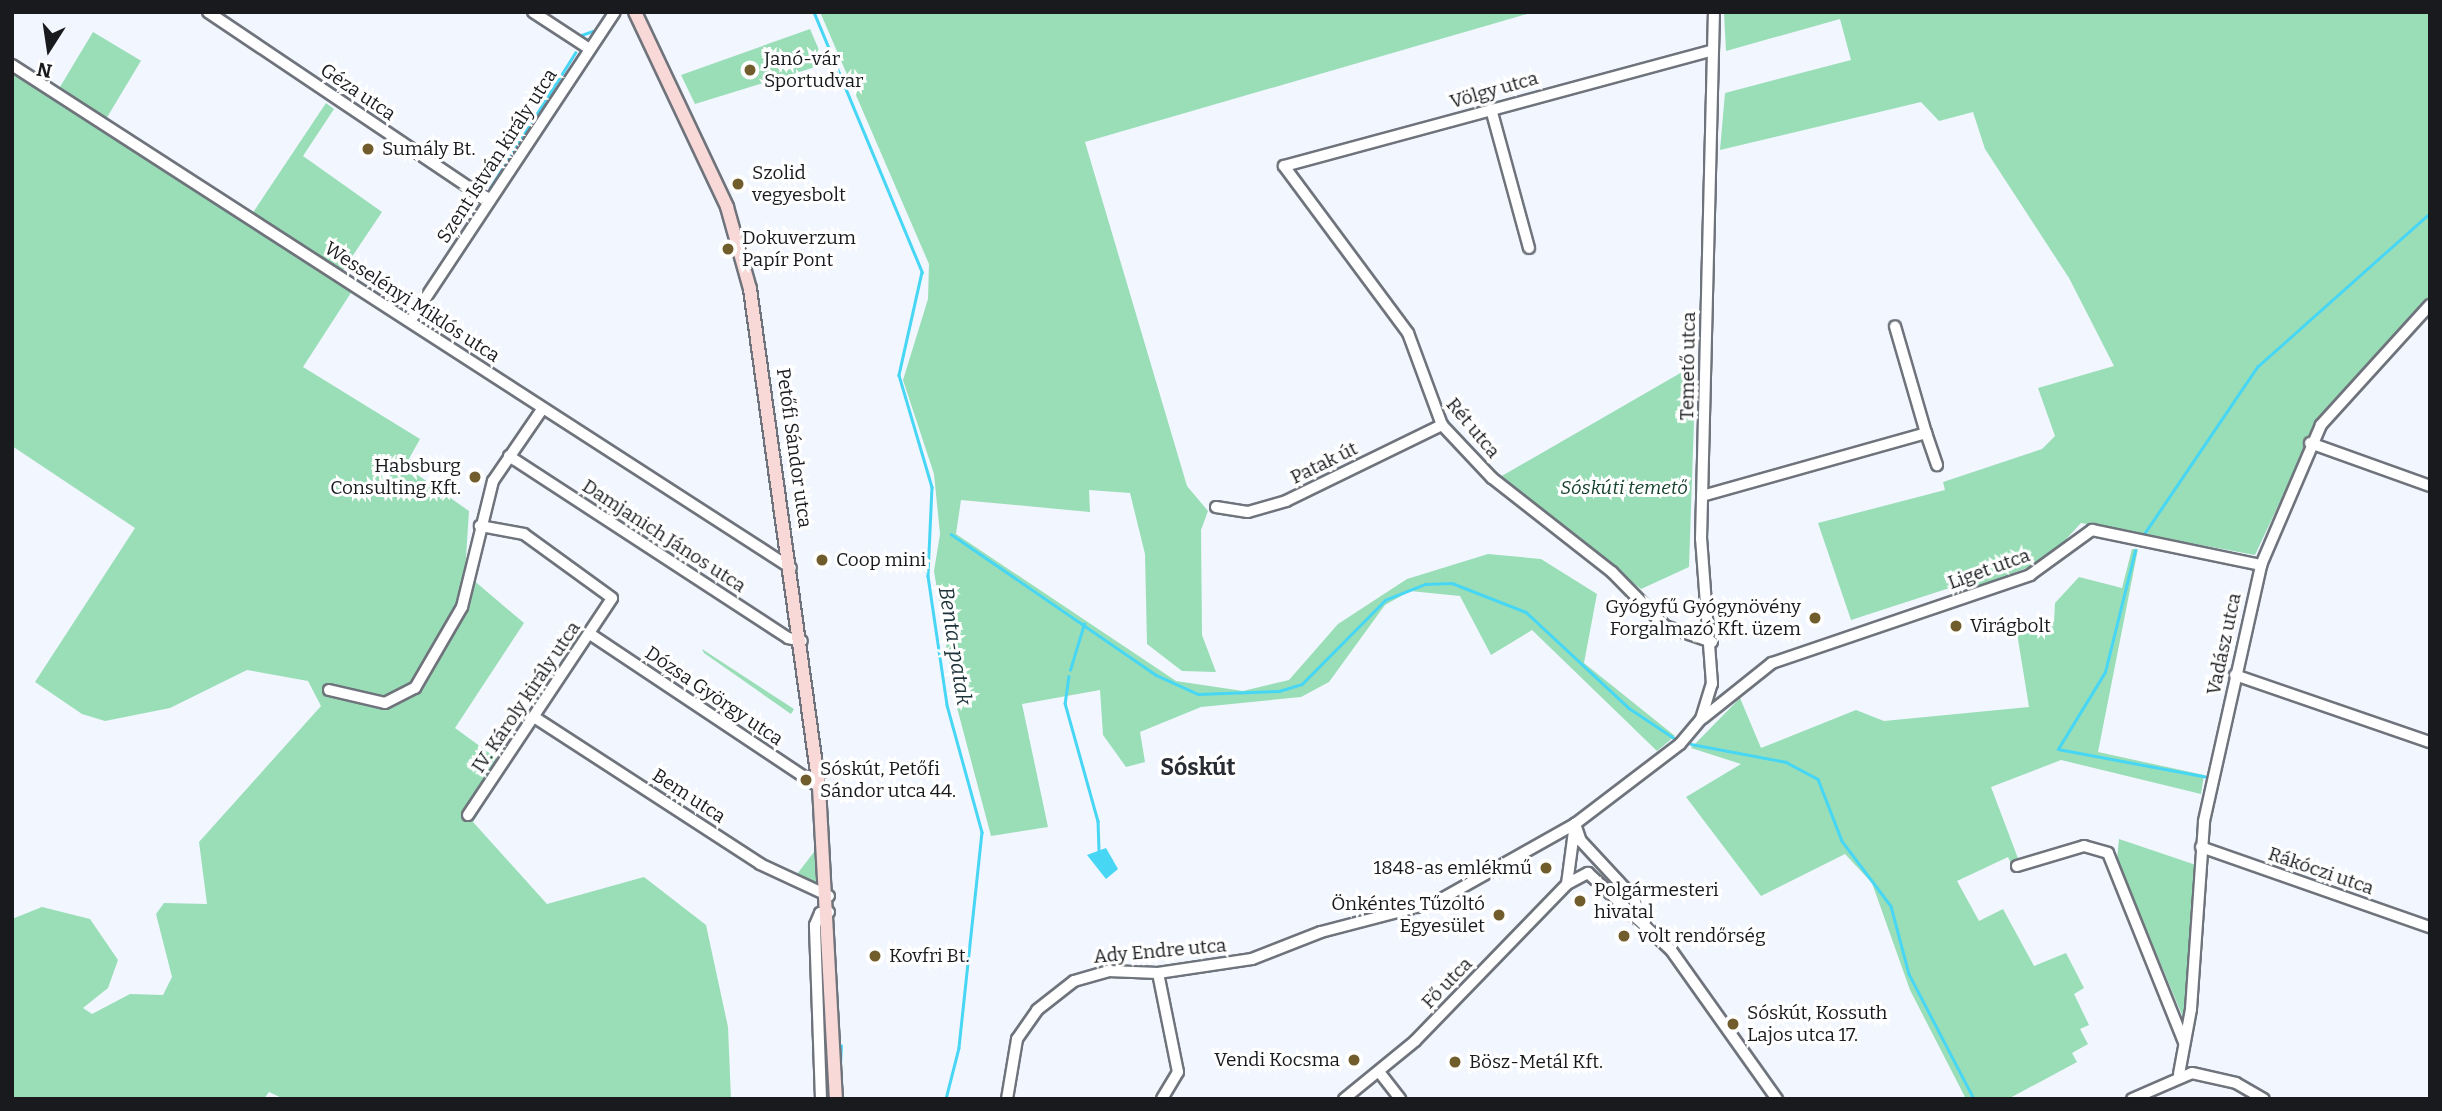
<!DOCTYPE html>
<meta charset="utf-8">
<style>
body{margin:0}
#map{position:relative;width:2442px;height:1111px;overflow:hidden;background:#f1f6ff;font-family:Bitter,serif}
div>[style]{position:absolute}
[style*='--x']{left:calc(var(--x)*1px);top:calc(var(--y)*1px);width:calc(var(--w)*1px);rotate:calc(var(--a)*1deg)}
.green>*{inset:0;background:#9adeb8;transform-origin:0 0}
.water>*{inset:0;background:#47d6f4}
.stream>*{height:2.5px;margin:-1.25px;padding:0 1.25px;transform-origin:1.25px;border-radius:1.25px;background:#47d6f4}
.roads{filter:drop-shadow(2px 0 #6f747c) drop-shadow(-2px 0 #6f747c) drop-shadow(0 2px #6f747c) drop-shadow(0 -2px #6f747c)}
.minor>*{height:10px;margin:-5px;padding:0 5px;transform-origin:5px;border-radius:5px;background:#fff}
.major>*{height:12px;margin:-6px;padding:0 6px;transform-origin:6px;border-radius:6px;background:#f8d9d7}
.dots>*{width:19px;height:19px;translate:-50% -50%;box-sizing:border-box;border:4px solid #fff;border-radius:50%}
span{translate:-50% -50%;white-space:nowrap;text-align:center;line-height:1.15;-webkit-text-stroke:6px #fff;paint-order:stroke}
.poi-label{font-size:19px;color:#181a1d}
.left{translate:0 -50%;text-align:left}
.right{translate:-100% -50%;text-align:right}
.street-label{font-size:19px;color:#181a1d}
.park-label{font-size:19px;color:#15412c;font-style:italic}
.water-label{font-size:21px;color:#1a3238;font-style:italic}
.quarter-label{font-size:23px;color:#282c33;font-weight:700}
.frame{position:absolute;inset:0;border:14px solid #181a1d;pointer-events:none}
.north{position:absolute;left:14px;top:14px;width:70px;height:70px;-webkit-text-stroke:5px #fff;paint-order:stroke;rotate:192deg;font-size:19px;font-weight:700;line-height:28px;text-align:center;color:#181a1d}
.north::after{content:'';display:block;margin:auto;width:24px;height:32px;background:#181a1d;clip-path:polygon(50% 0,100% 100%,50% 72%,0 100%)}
</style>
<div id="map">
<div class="green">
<i style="clip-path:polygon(820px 12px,1534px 12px,1085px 142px,1187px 486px,1208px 511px,1201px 530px,1202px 635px,1216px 672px,1182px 671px,1147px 644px,1145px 554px,1130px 493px,1089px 490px,1090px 512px,961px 500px,956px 534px,1176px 681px,1243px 691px,1289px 680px,1338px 624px,1407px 579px,1488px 554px,1541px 559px,1597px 594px,1584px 663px,1675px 736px,1657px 751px,1532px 630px,1491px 655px,1460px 596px,1410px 591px,1385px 605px,1329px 682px,1301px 697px,1201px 707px,1140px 732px,1145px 762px,1126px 767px,1103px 735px,1100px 690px,1022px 704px,1048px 827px,991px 836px,955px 700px,934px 571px,940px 534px,934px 474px,903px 380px,928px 299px,929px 264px)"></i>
<i style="clip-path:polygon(1724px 12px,2430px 12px,2430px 298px,2317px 423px,2255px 555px,2081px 523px,2047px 560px,1972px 589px,1968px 582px,1851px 620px,1818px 523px,1945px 490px,1943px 482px,2042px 449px,2055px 436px,2038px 388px,2114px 366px,2069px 278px,1985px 149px,1973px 112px,1939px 121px,1921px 102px,1720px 150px,1725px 93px,1851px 60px,1840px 19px,1726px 51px)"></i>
<i style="clip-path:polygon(810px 29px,825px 64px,695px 104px,681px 75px)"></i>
<i style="left:93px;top:32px;width:56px;height:67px;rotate:31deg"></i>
<i style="clip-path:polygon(12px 65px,250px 217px,326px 103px,334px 109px,303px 156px,382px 212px,341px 273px,356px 285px,303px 367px,420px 439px,405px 466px,469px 511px,465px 573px,524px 623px,455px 728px,507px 766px,473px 822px,547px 904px,644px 877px,706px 925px,728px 1027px,731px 1099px,284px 1099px,269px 1092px,264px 1099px,12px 1099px,12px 919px,42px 907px,90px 919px,118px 960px,108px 988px,83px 1008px,92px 1014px,130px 994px,163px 995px,172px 977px,156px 914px,164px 903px,207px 904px,199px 842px,321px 706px,308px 681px,247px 670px,170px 708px,105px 721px,82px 714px,35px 682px,135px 528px,12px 446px)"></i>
<i style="clip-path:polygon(1696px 364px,1689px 567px,1641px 589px,1500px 477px)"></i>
<i style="clip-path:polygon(2132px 549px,2138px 549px,2098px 752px,2204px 775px,2201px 794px,2061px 760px,1991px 787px,2019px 861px,2012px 865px,2008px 857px,1957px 881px,1979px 921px,2003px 909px,2034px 966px,2066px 953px,2084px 988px,2074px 994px,2089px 1025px,2080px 1029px,2088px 1044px,2072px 1053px,2077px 1062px,2008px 1099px,1966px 1099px,1910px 990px,1872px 883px,1845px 854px,1761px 896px,1686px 797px,1741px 764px,1691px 748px,1740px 698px,1761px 748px,1856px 710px,1884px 721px,2029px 707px,2016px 627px,2054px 622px,2055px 603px,2079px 577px,2122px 588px)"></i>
<i style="clip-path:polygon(702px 649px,794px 709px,791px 714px,704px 653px)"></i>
<i style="clip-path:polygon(2119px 839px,2196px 865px,2185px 1022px,2117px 860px)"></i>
<i style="clip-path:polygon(814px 852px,820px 855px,817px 890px,794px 878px)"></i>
</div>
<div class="water">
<i style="clip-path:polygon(1106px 848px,1118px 869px,1106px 879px,1087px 855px)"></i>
</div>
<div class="stream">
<i style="--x:814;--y:12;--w:282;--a:67.4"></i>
<i style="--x:922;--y:272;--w:106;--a:102.6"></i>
<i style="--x:899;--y:375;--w:117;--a:73.6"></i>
<i style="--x:932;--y:487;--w:89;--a:92.6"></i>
<i style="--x:928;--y:576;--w:130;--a:81.6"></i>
<i style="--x:947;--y:705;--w:132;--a:74.6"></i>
<i style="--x:982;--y:832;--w:217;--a:96.1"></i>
<i style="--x:959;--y:1048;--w:53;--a:104.3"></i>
<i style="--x:546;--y:14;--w:40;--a:34"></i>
<i style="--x:579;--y:36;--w:15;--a:-20"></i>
<i style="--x:490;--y:188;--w:160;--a:-57.8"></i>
<i style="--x:951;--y:534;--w:249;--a:34.5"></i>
<i style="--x:1156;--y:675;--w:46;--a:24.3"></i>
<i style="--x:1198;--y:694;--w:81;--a:-2.1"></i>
<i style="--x:1279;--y:691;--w:24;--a:-17"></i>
<i style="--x:1302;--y:684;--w:118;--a:-45.3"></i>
<i style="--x:1385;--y:600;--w:43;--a:-21.8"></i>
<i style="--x:1425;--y:584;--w:27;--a:-2"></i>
<i style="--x:1452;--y:583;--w:79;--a:21.4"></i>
<i style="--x:1526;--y:612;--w:141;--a:43"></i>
<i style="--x:1629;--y:708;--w:54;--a:33.7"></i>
<i style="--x:2144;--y:534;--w:202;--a:-55.9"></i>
<i style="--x:2257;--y:367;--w:232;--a:-41.7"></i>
<i style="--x:1070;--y:670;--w:48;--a:-73.1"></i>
<i style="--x:1069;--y:676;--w:27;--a:98"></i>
<i style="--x:1065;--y:703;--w:123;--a:74.4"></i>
<i style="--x:1098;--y:821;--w:29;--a:88"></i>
<i style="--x:1691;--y:744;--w:97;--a:10.7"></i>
<i style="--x:1786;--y:762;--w:36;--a:28"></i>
<i style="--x:1818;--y:779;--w:66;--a:68.8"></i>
<i style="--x:1842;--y:841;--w:81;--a:53"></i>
<i style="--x:1891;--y:906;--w:70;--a:75.2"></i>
<i style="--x:1909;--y:974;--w:141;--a:62.5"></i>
<i style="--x:2058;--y:749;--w:90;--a:-58.6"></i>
<i style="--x:2105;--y:672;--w:125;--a:-76.1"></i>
<i style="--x:2058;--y:749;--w:152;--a:10.6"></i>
<i style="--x:840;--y:1064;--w:18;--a:-87"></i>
</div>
<div class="roads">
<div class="minor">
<i style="--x:208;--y:12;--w:339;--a:33.9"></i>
<i style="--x:533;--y:12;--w:66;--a:33.2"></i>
<i style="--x:12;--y:65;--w:927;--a:32.85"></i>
<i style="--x:1491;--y:109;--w:144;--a:74.7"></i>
<i style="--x:411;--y:320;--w:369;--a:-56.5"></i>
<i style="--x:1926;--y:433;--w:34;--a:71"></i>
<i style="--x:2310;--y:443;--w:127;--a:19.7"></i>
<i style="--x:509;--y:456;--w:333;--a:33.1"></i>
<i style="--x:788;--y:638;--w:14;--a:12"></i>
<i style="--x:1702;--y:496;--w:233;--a:-15.7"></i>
<i style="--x:1926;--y:433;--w:111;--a:-106.2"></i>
<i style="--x:1216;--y:507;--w:32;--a:9"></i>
<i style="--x:1248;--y:512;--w:40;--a:-16"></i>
<i style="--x:1286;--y:501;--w:174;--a:-26"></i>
<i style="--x:590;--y:634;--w:275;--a:33.7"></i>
<i style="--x:1712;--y:642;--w:50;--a:-161.2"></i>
<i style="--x:1665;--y:626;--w:76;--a:-134.5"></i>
<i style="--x:1612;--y:572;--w:152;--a:-141.9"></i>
<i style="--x:1492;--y:478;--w:73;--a:-133.3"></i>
<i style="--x:1442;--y:425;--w:98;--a:-110.3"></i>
<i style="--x:1408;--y:333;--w:208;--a:-126.6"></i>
<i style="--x:1284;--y:166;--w:444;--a:-15.1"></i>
<i style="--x:2235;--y:675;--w:206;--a:19"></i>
<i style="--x:329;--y:690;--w:57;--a:13.1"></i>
<i style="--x:385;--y:703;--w:34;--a:-27"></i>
<i style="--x:415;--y:688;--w:94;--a:-59.9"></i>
<i style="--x:462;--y:607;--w:130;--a:-76.2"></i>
<i style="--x:493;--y:481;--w:88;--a:-55.6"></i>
<i style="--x:534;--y:717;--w:270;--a:33"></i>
<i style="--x:760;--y:864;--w:76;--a:24.9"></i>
<i style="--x:1703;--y:718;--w:88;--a:-38.6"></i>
<i style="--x:1772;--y:663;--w:273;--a:-18.8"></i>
<i style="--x:2030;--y:575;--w:77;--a:-36"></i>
<i style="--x:2092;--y:530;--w:173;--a:11.7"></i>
<i style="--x:468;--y:815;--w:260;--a:-56.4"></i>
<i style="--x:612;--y:598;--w:109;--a:-144"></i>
<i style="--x:524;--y:534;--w:45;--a:-169.7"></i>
<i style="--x:2201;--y:847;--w:243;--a:19.3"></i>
<i style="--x:2017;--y:866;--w:70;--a:-16.6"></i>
<i style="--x:2084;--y:846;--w:25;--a:16"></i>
<i style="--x:2108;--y:853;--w:204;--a:68.1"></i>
<i style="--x:1567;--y:884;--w:61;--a:-82.4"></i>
<i style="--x:1575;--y:824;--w:132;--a:-37.3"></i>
<i style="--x:1680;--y:744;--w:33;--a:-50"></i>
<i style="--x:1701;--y:719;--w:37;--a:-73"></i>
<i style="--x:1712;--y:684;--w:145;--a:-94.3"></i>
<i style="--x:1701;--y:539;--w:527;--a:-88.59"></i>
<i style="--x:1158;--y:973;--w:101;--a:78.6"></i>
<i style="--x:1178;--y:1072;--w:31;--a:121"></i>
<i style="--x:1380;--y:1073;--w:33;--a:52"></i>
<i style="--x:2179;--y:1074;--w:66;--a:-79.5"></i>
<i style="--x:2191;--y:1009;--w:188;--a:-86"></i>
<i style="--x:2204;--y:821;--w:262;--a:-77.4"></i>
<i style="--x:2261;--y:565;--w:152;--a:-66.8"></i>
<i style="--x:2321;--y:425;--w:162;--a:-47.8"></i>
<i style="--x:821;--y:1099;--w:174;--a:-92"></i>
<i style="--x:815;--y:925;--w:13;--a:-67"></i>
<i style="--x:820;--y:913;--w:9;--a:-6"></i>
<i style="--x:1007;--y:1099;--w:61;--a:-80.5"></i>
<i style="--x:1017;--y:1039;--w:35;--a:-55"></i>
<i style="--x:1037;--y:1010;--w:47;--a:-38.1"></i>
<i style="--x:1074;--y:981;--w:35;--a:-16"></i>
<i style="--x:1108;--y:971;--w:50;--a:2.3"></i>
<i style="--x:1158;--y:973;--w:95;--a:-8.5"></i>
<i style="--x:1252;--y:959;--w:74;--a:-21.4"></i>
<i style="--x:1321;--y:932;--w:119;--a:-14.6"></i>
<i style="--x:1436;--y:902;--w:159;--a:-29.3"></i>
<i style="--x:1575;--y:824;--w:18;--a:71"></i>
<i style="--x:1581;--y:841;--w:78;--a:47.1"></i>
<i style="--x:1634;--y:898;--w:21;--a:73"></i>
<i style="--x:1344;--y:1099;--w:92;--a:-39.2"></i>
<i style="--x:1415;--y:1041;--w:219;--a:-45.9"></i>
<i style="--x:1567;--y:884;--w:24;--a:-28"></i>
<i style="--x:1588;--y:873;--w:113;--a:42.9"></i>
<i style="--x:1671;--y:950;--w:183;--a:54.6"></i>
<i style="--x:2132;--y:1099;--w:65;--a:-23.4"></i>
<i style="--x:2192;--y:1073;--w:45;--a:12.8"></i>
<i style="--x:2236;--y:1083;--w:32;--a:30"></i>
</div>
<div class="major">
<i style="--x:635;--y:12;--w:216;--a:64.7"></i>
<i style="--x:727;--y:207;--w:85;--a:74.3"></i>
<i style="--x:750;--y:289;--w:503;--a:82.11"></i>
<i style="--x:819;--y:787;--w:312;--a:86.9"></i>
</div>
</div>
<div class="dots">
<i style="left:750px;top:70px;background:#715d2c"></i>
<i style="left:368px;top:149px;background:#715d2c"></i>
<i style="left:738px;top:184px;background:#715d2c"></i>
<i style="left:728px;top:249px;background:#715d2c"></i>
<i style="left:475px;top:477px;background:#715d2c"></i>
<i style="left:822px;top:560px;background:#715d2c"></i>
<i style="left:1815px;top:618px;background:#715d2c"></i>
<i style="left:1956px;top:626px;background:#715d2c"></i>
<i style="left:806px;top:780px;background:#715d2c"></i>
<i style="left:1546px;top:868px;background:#715d2c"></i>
<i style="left:1580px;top:901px;background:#715d2c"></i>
<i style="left:1499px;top:915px;background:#715d2c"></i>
<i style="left:1624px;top:936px;background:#715d2c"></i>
<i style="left:875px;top:956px;background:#715d2c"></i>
<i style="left:1733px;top:1024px;background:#715d2c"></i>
<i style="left:1354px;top:1060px;background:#715d2c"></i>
<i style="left:1455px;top:1062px;background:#715d2c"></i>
</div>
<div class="poi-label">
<span class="left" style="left:764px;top:70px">Janó-vár<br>Sportudvar</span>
<span class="left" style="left:382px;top:149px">Sumály Bt.</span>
<span class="left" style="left:752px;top:184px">Szolid<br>vegyesbolt</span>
<span class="left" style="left:742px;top:249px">Dokuverzum<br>Papír Pont</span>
<span class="right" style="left:461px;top:477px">Habsburg<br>Consulting Kft.</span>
<span class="left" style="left:836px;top:560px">Coop mini</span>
<span class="right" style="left:1801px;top:618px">Gyógyfű Gyógynövény<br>Forgalmazó Kft. üzem</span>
<span class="left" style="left:1970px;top:626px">Virágbolt</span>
<span class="left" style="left:820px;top:780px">Sóskút, Petőfi<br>Sándor utca 44.</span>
<span class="right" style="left:1532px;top:868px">1848-as emlékmű</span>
<span class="left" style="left:1594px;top:901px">Polgármesteri<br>hivatal</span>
<span class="right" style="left:1485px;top:915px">Önkéntes Tűzoltó<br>Egyesület</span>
<span class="left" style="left:1638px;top:936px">volt rendőrség</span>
<span class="left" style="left:889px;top:956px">Kovfri Bt.</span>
<span class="left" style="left:1747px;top:1024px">Sóskút, Kossuth<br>Lajos utca 17.</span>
<span class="right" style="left:1340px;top:1060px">Vendi Kocsma</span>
<span class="left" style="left:1469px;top:1062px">Bösz-Metál Kft.</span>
</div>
<div class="street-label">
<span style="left:1494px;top:90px;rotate:-16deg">Völgy utca</span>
<span style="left:358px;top:92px;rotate:34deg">Géza utca</span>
<span style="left:497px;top:156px;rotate:-57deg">Szent István király utca</span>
<span style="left:412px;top:302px;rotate:33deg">Wesselényi Miklós utca</span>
<span style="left:1688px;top:366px;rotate:-89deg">Temető utca</span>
<span style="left:1473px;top:428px;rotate:50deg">Rét utca</span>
<span style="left:794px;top:448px;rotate:82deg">Petőfi Sándor utca</span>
<span style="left:1324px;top:463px;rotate:-26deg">Patak út</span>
<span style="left:664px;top:536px;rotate:33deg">Damjanich János utca</span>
<span style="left:1989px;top:569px;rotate:-20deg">Liget utca</span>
<span style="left:2224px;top:644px;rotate:-78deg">Vadász utca</span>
<span style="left:714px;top:696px;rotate:34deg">Dózsa György utca</span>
<span style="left:526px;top:697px;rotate:-56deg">IV. Károly király utca</span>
<span style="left:689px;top:796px;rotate:33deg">Bem utca</span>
<span style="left:2321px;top:871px;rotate:19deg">Rákóczi utca</span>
<span style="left:1160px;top:951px;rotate:-5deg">Ady Endre utca</span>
<span style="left:1447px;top:983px;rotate:-46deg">Fő utca</span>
</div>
<div class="park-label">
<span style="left:1624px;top:488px">Sóskúti temető</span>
</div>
<div class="water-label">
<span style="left:955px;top:646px;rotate:81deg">Benta-patak</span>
</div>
<div class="quarter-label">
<span style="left:1198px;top:767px">Sóskút</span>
</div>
<div class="frame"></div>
<div class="north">N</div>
</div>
